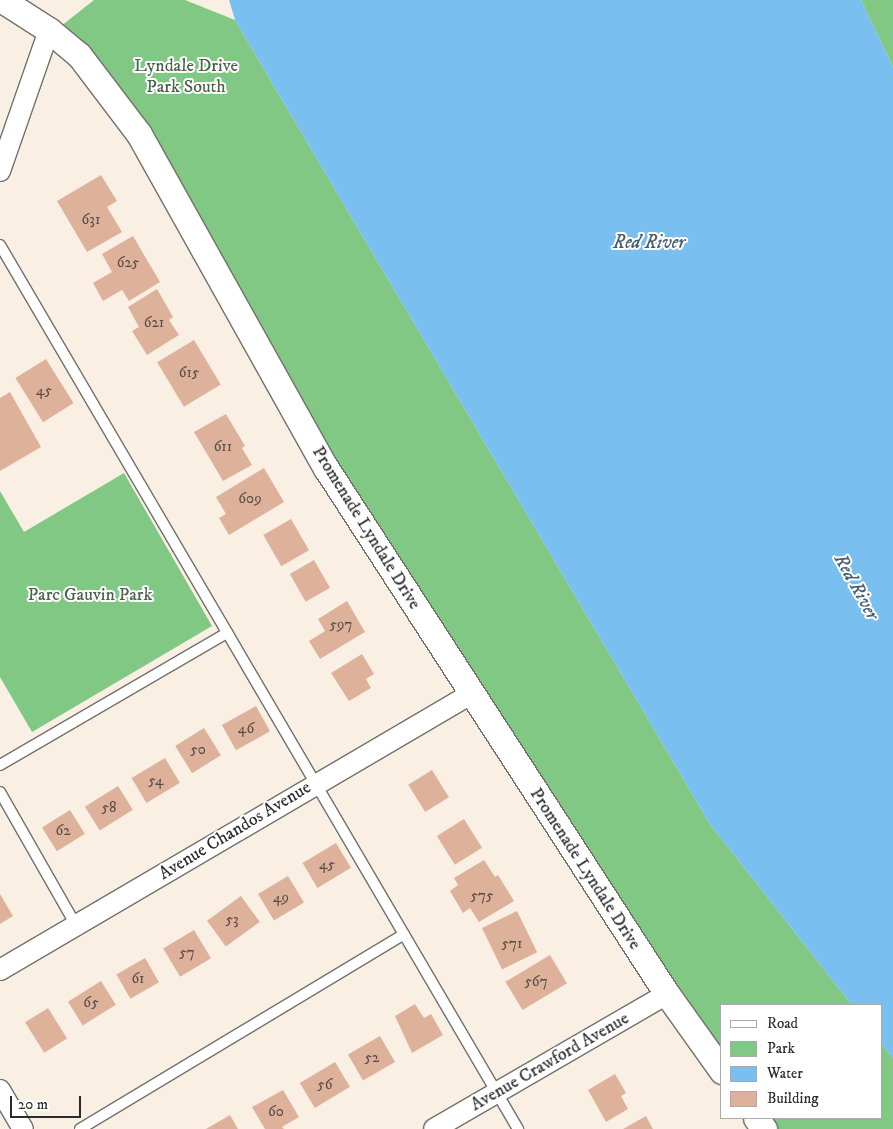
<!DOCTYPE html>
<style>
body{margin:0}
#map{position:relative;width:893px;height:1129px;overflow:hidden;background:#f9f0e3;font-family:"IM FELL DW Pica",serif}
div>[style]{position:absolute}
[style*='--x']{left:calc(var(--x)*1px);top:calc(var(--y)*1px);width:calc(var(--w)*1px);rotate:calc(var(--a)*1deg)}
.green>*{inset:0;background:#80c884}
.water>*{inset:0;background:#79c0f1}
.building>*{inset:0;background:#deb19b;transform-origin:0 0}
.roads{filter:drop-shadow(1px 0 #73706b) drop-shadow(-1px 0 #73706b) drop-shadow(0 1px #73706b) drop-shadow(0 -1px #73706b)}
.service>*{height:10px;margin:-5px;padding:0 5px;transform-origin:5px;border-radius:5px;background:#fff}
.minor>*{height:20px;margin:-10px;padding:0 10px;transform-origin:10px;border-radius:10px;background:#fff}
.tertiary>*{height:25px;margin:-12.5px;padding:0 12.5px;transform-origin:12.5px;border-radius:12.5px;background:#fff}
span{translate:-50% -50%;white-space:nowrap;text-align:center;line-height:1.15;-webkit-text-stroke:4px #fff;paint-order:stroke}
.number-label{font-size:15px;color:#584c47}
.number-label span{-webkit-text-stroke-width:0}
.park-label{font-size:18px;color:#49624a}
.street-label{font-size:18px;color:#2b2b2b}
.water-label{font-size:19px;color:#465f70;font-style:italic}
.legend{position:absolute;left:720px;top:1004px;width:162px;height:115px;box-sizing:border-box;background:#fff;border:1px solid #aaa;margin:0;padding:6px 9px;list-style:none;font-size:15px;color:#2b2b2b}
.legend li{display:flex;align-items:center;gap:10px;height:25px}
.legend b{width:25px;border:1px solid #aaa}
.scale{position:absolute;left:10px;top:1096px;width:71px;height:22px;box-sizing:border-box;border:2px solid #2b2b2b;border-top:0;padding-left:6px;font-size:15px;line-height:18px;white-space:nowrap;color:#2b2b2b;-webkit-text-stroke:4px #fff;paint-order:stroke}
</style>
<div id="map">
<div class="green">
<i style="clip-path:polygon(94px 0,185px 0,235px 20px,710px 824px,852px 1005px,722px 1005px,722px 1071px,471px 694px,139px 134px,51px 34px)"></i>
<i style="clip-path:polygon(861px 0,893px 0,893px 67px)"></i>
<i style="clip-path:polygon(124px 473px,212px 626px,32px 732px,0 677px,0 491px,24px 532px)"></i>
<i style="clip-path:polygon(882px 1044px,893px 1058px,893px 1129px,764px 1129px,756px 1118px,882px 1118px)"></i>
</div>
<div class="water">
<i style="clip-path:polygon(229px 0,861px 0,893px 67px,893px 1058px,882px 1044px,882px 1005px,852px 1005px,710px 824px,235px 20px)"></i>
</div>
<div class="building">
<i style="clip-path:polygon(101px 175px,117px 201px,107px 207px,122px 232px,87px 252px,57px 201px)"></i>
<i style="clip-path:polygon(133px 236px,160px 282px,129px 301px,122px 290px,103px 301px,93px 283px,112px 272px,102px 254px)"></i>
<i style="clip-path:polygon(157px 289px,173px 317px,169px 320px,179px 335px,147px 355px,132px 331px,139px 327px,128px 307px)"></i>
<i style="left:194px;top:340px;width:52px;height:43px;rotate:59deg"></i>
<i style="left:46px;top:359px;width:52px;height:36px;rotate:58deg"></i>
<i style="clip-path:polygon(10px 392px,41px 447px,0 471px,0 398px)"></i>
<i style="clip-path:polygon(226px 414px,245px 446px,242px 448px,252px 465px,223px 481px,194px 432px)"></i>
<i style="clip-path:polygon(264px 468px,284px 502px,229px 535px,219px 518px,226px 514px,216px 497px)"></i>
<i style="left:291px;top:519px;width:36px;height:32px;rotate:60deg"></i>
<i style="left:314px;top:560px;width:32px;height:28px;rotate:60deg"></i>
<i style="clip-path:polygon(347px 601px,365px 632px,320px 659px,309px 641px,325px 631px,318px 619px)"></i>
<i style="clip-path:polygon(362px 654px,374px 674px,366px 679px,371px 688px,349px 701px,331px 673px)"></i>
<i style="left:256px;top:706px;width:29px;height:39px;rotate:61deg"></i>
<i style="left:204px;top:728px;width:32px;height:34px;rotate:58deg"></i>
<i style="left:165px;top:758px;width:29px;height:39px;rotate:59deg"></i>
<i style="left:432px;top:770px;width:32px;height:28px;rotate:58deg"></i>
<i style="left:118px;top:786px;width:28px;height:39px;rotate:58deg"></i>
<i style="left:70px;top:810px;width:28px;height:33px;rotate:58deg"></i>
<i style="left:464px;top:819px;width:34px;height:32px;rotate:58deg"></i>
<i style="left:336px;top:843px;width:29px;height:39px;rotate:59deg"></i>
<i style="clip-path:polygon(484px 860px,495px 877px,498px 875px,514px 901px,479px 922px,470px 908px,463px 913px,450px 891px,458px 885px,454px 878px)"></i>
<i style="left:288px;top:876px;width:31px;height:35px;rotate:59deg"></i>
<i style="clip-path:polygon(0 894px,13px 916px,0 924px)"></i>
<i style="left:241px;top:896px;width:32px;height:42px;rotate:54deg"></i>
<i style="left:517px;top:911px;width:46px;height:39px;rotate:64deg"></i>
<i style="left:194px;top:930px;width:33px;height:36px;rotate:59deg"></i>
<i style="left:550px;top:955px;width:33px;height:52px;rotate:59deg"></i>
<i style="left:145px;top:958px;width:28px;height:33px;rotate:60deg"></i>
<i style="left:101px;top:981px;width:28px;height:39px;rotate:58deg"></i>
<i style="clip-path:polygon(415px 1004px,424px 1018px,431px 1014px,443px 1035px,412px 1053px,395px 1016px)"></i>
<i style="left:48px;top:1008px;width:36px;height:27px;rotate:58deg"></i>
<i style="left:380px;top:1036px;width:30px;height:37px;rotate:60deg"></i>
<i style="left:335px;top:1062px;width:29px;height:41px;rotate:59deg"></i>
<i style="clip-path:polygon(615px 1074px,626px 1093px,621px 1096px,628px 1109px,606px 1122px,588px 1090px)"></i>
<i style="clip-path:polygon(283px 1090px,299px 1117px,282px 1127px,284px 1129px,265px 1129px,252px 1107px)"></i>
<i style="clip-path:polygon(230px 1115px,238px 1129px,206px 1129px)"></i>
<i style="clip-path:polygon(646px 1116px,653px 1129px,623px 1129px)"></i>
</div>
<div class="roads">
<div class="service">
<i style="--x:0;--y:245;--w:1025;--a:59.63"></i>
<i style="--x:0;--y:765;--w:263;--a:-30.2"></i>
<i style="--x:0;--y:792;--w:153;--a:60.3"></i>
<i style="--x:80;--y:1129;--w:378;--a:-31"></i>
</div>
<div class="minor">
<i style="--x:0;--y:171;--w:149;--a:-70.8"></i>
<i style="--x:0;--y:970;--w:546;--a:-30.37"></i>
<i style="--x:0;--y:1090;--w:45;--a:59.5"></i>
<i style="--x:434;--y:1129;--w:269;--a:-30.1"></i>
</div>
<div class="tertiary">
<i style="--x:2;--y:0;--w:56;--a:32.6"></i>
<i style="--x:49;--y:30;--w:39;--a:40"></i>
<i style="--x:79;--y:55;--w:99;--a:52.8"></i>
<i style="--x:139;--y:134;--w:383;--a:60.8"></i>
<i style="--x:326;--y:468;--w:627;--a:57.05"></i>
<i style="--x:667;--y:994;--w:95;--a:54.5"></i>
<i style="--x:756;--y:1118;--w:14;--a:54"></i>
</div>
</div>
<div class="number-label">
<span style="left:91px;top:220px">631</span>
<span style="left:128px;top:263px">625</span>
<span style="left:154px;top:323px">621</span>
<span style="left:189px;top:373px">615</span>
<span style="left:44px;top:391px">45</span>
<span style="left:223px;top:447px">611</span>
<span style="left:250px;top:499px">609</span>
<span style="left:341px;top:625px">597</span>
<span style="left:246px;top:729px">46</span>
<span style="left:198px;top:750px">50</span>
<span style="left:156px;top:781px">54</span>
<span style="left:109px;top:808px">58</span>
<span style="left:63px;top:831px">62</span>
<span style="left:327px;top:865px">45</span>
<span style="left:482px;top:896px">575</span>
<span style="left:281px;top:898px">49</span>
<span style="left:232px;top:920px">53</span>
<span style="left:512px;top:944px">571</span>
<span style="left:187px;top:953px">57</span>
<span style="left:138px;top:979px">61</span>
<span style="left:536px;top:982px">567</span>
<span style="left:91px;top:1003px">65</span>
<span style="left:372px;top:1058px">52</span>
<span style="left:325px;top:1085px">56</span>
<span style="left:276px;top:1112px">60</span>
</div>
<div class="park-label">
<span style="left:186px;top:77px">Lyndale Drive<br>Park South</span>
<span style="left:90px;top:595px">Parc Gauvin Park</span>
</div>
<div class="street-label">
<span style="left:366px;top:528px;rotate:58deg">Promenade Lyndale Drive</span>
<span style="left:235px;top:831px;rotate:-31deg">Avenue Chandos Avenue</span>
<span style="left:585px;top:869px;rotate:57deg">Promenade Lyndale Drive</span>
<span style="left:550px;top:1062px;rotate:-30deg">Avenue Crawford Avenue</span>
</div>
<div class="water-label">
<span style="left:649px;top:243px">Red River</span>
<span style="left:856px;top:587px;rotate:61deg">Red River</span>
</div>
<ul class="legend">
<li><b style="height:6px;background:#fff"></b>Road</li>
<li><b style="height:14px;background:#80c884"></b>Park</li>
<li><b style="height:14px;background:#79c0f1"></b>Water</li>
<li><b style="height:14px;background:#deb19b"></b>Building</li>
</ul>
<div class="scale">20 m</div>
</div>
